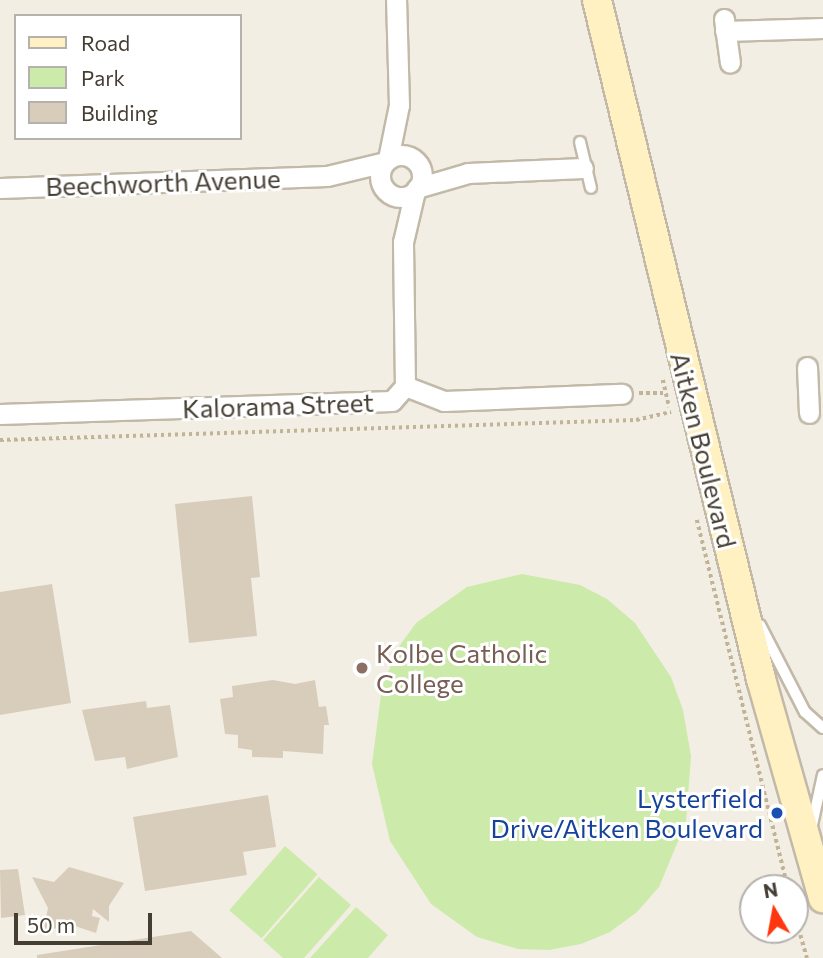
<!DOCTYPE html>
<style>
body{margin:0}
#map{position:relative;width:823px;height:958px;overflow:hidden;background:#f3eee4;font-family:Commissioner,sans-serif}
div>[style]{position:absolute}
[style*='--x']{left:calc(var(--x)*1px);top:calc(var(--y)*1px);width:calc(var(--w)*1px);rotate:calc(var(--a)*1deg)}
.green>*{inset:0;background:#cceaaa;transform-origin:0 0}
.building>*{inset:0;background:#d8cdbb}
.path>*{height:3.5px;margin-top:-1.75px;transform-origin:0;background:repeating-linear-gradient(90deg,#c1b396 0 3.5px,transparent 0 7px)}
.roads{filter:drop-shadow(2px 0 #c2b9a9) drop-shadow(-2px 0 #c2b9a9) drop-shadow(0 2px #c2b9a9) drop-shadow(0 -2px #c2b9a9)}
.lane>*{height:10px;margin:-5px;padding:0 5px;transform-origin:5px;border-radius:5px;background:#fff}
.street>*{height:19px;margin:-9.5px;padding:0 9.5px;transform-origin:9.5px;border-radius:9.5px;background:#fff}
.street>.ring{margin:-9.5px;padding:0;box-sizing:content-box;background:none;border:19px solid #fff;border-radius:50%}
.secondary>*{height:28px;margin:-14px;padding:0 14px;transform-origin:14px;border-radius:14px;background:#fff1c1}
.dots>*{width:19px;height:19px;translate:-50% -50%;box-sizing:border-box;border:4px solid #fff;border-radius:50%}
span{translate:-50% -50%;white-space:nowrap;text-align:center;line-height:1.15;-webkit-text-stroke:6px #fff;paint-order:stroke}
.street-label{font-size:26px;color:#453e33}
.education-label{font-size:26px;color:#785e54}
.left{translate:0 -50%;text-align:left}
.transit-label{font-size:26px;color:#164399}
.right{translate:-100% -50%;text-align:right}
.legend{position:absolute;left:14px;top:14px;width:228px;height:126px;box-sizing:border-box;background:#fff;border:2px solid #b5b2ad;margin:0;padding:9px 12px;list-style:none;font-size:21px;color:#453e33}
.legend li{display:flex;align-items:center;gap:14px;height:35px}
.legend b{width:35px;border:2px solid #b5b2ad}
.north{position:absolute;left:739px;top:874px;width:70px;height:70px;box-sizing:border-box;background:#fff;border:2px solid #b5b2ad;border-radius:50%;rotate:350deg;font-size:19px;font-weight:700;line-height:28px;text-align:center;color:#453e33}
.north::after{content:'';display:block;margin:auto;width:24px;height:32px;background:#ff370e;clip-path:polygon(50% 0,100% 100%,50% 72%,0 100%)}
.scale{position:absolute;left:14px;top:913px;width:138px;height:32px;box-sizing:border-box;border:4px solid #453e33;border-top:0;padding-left:9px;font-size:21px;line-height:24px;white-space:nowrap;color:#453e33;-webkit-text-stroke:5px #fff;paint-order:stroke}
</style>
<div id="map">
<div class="green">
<i style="clip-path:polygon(522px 574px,580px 585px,607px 599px,635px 623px,671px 677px,683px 710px,691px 756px,686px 822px,659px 887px,637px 912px,610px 932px,581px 944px,549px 950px,518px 949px,477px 937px,431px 904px,390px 841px,372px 764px,382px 687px,398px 648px,416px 623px,467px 587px)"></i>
<i style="left:285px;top:846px;width:43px;height:85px;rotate:41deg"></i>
<i style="clip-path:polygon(319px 877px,351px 905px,304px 958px,283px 958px,263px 940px)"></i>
<i style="clip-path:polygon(356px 907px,388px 935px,368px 958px,310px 958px)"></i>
</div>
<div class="building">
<i style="clip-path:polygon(252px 496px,260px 577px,251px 578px,257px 636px,189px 643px,175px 504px)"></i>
<i style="clip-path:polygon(52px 584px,71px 703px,0 715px,0 592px)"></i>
<i style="clip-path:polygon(273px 680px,295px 684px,315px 680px,319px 707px,326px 706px,329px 725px,324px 725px,323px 754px,283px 751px,283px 758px,252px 757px,252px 750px,238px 748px,238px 735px,225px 734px,220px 699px,233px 697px,232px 686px)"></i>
<i style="clip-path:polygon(146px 701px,147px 708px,170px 705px,178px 757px,127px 769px,125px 757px,95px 761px,82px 710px)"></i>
<i style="clip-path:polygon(268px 795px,276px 847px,243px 852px,247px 875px,145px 891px,133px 817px)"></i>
<i style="clip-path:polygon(69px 867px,124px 883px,109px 906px,109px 922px,93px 909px,92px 916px,100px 918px,96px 933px,75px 926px,43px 930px,48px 908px,32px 877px,54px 882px)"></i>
<i style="clip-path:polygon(18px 869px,25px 915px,1px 918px,0 870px)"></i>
<i style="clip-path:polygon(191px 931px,222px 958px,37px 958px,37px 955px)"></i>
</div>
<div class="path">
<i style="--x:663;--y:380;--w:28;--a:77"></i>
<i style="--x:639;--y:393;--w:27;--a:0"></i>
<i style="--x:0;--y:440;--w:636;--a:-1.8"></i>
<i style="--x:636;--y:420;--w:36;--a:-13"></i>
<i style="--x:697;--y:520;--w:379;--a:76.1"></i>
<i style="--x:795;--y:915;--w:45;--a:74.4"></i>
</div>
<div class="roads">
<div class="lane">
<i style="--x:580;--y:142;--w:47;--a:76.6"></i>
<i style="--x:760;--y:625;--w:98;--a:62.7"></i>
<i style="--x:805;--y:712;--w:24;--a:42"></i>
<i style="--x:812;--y:825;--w:51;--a:-77.6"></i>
</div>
<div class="street">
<i style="--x:724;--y:19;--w:44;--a:82.2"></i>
<i style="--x:725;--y:31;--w:98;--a:-1.8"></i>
<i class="ring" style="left:380px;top:155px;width:23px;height:23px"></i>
<i style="--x:388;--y:159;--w:55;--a:-78.5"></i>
<i style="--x:399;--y:105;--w:105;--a:-91.6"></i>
<i style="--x:0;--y:188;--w:327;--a:-2.1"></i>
<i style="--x:327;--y:176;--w:60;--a:-13.6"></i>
<i style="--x:417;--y:188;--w:53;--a:-16.4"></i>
<i style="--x:468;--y:173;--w:115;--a:-2.5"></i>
<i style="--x:807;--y:367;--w:46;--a:87.5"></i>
<i style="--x:405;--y:386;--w:42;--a:21"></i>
<i style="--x:444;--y:401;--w:178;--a:-2.3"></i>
<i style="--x:0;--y:414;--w:392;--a:-1.9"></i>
<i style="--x:392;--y:401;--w:20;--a:-49"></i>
<i style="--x:405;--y:386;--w:144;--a:-90.8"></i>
<i style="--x:403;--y:242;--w:52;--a:-76.8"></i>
</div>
<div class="secondary">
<i style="--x:597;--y:0;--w:699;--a:76.42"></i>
<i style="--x:761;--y:679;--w:228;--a:74.2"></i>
</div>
</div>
<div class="dots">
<i style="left:362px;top:668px;background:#8d6e63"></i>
<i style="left:777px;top:813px;background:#1a4fb4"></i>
</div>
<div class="street-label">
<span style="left:163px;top:182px;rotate:-2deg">Beechworth Avenue</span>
<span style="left:278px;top:405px;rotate:-2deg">Kalorama Street</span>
<span style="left:704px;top:450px;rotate:76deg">Aitken Boulevard</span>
</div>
<div class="education-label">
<span class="left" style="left:376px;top:668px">Kolbe Catholic<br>College</span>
</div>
<div class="transit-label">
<span class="right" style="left:763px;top:813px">Lysterfield<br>Drive/Aitken Boulevard</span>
</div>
<ul class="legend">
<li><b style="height:9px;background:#fff1c1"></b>Road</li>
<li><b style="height:19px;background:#cceaaa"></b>Park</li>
<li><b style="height:19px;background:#d8cdbb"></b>Building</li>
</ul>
<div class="north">N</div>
<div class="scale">50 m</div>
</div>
